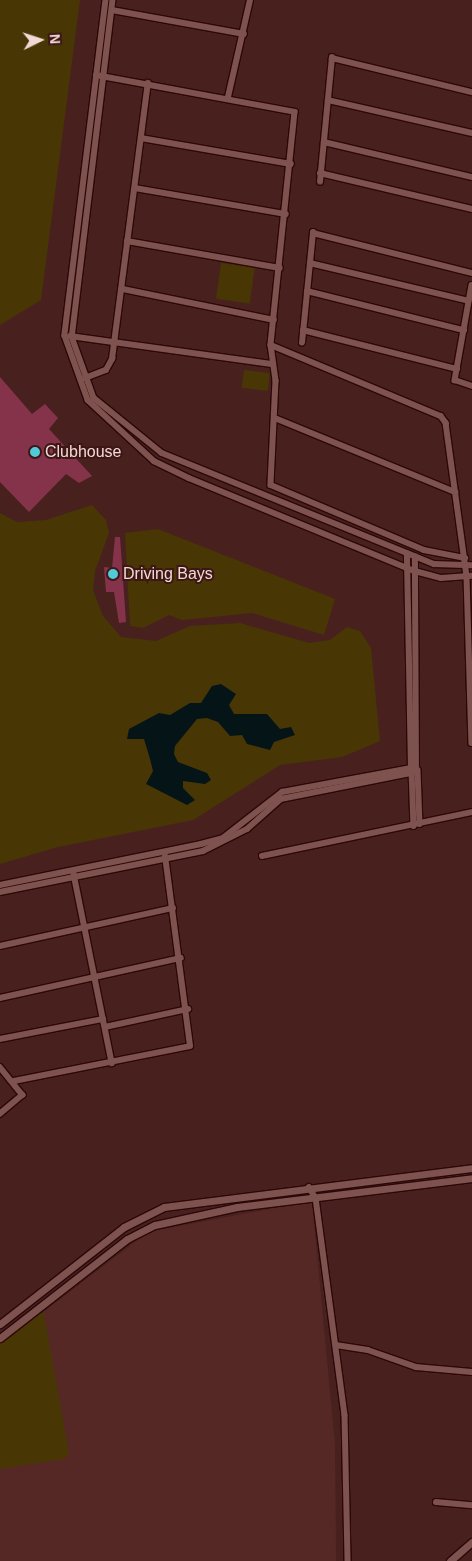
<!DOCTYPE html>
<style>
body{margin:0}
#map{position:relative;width:472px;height:1561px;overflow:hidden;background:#48211f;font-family:Arial,sans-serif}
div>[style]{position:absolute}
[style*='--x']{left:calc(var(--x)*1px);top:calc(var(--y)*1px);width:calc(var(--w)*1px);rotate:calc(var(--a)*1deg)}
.built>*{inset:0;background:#562825}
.green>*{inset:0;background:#493605;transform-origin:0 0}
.water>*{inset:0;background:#051517}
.building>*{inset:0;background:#84334b}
.roads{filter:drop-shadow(1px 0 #2c0808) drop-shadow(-1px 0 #2c0808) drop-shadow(0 1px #2c0808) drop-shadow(0 -1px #2c0808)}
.minor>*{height:5.5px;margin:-2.75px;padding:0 2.75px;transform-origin:2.75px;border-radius:2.75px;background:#7e524e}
.tertiary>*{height:7px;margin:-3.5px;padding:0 3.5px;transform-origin:3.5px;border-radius:3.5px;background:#7e524e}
.dots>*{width:14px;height:14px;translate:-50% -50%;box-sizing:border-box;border:2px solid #3c1715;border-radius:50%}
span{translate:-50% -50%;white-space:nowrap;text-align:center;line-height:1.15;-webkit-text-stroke:4px #3c1715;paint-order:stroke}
.poi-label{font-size:16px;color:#f3d9d6}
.left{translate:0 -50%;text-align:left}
.north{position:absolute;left:15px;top:15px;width:50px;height:50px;-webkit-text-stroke:4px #3c1715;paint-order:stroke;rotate:86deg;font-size:14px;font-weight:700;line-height:20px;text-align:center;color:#f3d9d6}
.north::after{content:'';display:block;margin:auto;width:18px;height:22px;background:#f3d9d6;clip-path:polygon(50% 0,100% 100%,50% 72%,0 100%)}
</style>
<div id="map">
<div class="built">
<i style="clip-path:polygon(312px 1201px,335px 1445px,336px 1561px,0 1561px,0 1345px,148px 1232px)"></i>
</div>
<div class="green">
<i style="clip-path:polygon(0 0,80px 0,41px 300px,0 325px)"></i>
<i style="left:221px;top:263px;width:34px;height:36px;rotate:8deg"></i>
<i style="left:244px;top:370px;width:26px;height:18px;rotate:7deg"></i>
<i style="clip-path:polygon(92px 505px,106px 520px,109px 533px,95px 571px,93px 590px,103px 616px,121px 637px,156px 641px,190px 626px,240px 623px,309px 643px,330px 640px,347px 627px,360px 631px,371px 648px,380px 741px,342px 757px,280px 765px,193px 820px,58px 847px,0 864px,0 513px,17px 522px,46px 520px)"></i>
<i style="clip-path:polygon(158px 529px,335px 599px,324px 635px,252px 613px,182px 620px,169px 615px,143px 628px,130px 626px,125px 533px)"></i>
<i style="clip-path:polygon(44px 1313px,69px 1453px,64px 1459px,0 1469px,0 1342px,35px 1314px)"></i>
</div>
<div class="water">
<i style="clip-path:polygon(221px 684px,236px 694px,229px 705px,234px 714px,267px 714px,280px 729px,291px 727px,295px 735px,274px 742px,270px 750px,247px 744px,242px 735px,230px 736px,218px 722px,207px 718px,197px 719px,175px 746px,174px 754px,178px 762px,207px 773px,211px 780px,205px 784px,183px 781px,183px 788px,195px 800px,187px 805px,146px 784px,153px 771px,150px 759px,144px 739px,127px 739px,129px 729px,159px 713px,170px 715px,190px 703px,201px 703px,212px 686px)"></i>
</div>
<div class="building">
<i style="clip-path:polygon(0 377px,32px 414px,45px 404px,58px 418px,49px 429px,92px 476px,79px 483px,66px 474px,29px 512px,0 482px)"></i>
<i style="clip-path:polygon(115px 537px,120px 537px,126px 622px,119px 623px,114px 592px,106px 592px,104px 567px,112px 568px)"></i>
</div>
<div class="roads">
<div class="minor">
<i style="--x:106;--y:0;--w:338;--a:97"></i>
<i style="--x:65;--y:336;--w:68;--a:70.2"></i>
<i style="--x:88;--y:400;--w:90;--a:42.7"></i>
<i style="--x:154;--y:461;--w:39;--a:26"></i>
<i style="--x:189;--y:478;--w:244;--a:22.4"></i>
<i style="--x:415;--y:571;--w:27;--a:15"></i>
<i style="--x:441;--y:578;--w:31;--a:-4"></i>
<i style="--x:113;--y:0;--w:339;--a:96.9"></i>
<i style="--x:72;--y:337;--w:65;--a:70.2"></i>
<i style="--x:94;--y:398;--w:87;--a:39"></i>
<i style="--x:162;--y:453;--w:294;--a:22.2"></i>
<i style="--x:434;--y:564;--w:38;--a:2"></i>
<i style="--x:112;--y:10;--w:134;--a:10.3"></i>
<i style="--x:96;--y:75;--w:202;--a:10.5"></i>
<i style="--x:295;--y:112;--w:234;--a:95.9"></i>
<i style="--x:271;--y:345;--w:184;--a:22.7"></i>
<i style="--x:441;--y:416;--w:9;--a:54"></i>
<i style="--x:446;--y:423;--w:155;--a:82.2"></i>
<i style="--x:467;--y:577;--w:166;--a:88.3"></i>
<i style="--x:228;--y:97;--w:99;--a:-77.2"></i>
<i style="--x:328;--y:100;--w:148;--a:12.9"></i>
<i style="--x:141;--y:138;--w:152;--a:9.8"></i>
<i style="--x:324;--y:142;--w:152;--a:13.3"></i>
<i style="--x:320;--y:173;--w:156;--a:13.3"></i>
<i style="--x:320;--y:182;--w:125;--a:-84.5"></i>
<i style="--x:332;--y:58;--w:144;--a:13.7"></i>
<i style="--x:135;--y:188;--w:153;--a:9.8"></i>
<i style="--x:127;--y:241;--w:155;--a:10"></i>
<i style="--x:310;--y:263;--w:163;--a:13.4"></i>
<i style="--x:472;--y:285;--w:97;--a:100.1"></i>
<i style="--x:455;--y:380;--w:18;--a:19"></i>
<i style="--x:123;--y:289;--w:154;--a:11.6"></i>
<i style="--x:307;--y:291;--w:162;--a:14"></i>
<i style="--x:303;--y:330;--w:159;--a:14.2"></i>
<i style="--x:70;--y:336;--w:203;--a:7.9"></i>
<i style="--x:302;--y:343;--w:111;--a:-84.3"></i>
<i style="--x:313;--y:233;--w:164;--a:14.1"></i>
<i style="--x:271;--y:345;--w:36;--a:82"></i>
<i style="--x:276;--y:381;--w:104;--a:92.8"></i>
<i style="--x:271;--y:485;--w:166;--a:23"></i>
<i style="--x:424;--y:550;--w:42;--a:11"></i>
<i style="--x:85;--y:378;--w:22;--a:-21"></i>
<i style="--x:106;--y:370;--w:13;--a:-61"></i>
<i style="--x:112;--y:359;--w:278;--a:-82.6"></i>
<i style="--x:275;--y:418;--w:195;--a:22.3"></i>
<i style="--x:412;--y:770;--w:56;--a:88"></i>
<i style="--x:418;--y:770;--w:54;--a:87.9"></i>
<i style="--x:262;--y:856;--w:215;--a:-11.8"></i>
<i style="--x:74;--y:874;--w:193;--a:78.6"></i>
<i style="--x:0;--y:885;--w:205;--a:-11.5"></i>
<i style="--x:201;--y:844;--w:23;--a:-15"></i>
<i style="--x:223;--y:838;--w:75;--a:-37.9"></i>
<i style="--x:282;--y:792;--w:131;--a:-10.5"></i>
<i style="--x:411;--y:768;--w:214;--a:-91.1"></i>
<i style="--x:0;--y:892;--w:207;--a:-11.4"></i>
<i style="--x:203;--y:851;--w:49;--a:-26.6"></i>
<i style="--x:247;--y:829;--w:45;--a:-41.4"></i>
<i style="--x:281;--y:799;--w:138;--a:-11.3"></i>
<i style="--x:416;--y:772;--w:215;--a:-90.3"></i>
<i style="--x:0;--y:946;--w:177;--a:-12.4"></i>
<i style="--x:0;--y:998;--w:185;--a:-12.5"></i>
<i style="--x:105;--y:1027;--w:85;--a:-12.2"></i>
<i style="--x:0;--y:1039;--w:105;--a:-11"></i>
<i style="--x:0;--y:1067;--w:36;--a:51"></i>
<i style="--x:23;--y:1095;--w:30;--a:140"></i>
<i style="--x:14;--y:1081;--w:179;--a:-11.2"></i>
<i style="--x:190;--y:1046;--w:191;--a:-97.5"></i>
<i style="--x:309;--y:1187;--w:13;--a:58"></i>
<i style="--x:316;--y:1198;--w:219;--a:82.4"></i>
<i style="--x:345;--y:1415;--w:146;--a:88.8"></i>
<i style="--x:336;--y:1345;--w:32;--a:9"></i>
<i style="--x:368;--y:1350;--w:51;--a:19.5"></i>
<i style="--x:416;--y:1367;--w:56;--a:5.1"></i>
<i style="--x:436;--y:1502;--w:36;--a:5"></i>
</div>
<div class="tertiary">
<i style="--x:0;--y:1324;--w:157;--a:-38"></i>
<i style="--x:124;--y:1227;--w:45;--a:-26.6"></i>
<i style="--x:164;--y:1207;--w:310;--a:-7.2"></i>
<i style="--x:0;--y:1338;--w:161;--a:-37.9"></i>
<i style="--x:127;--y:1239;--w:31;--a:-27"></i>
<i style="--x:155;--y:1225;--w:84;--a:-12.4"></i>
<i style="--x:237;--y:1207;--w:237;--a:-7"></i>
<i style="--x:450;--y:1561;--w:29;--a:-41"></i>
</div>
</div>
<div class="dots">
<i style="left:35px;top:452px;background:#52cbd8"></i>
<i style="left:113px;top:574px;background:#52cbd8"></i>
</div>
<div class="poi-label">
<span class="left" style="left:45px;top:452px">Clubhouse</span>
<span class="left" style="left:123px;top:574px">Driving Bays</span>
</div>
<div class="north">N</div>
</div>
